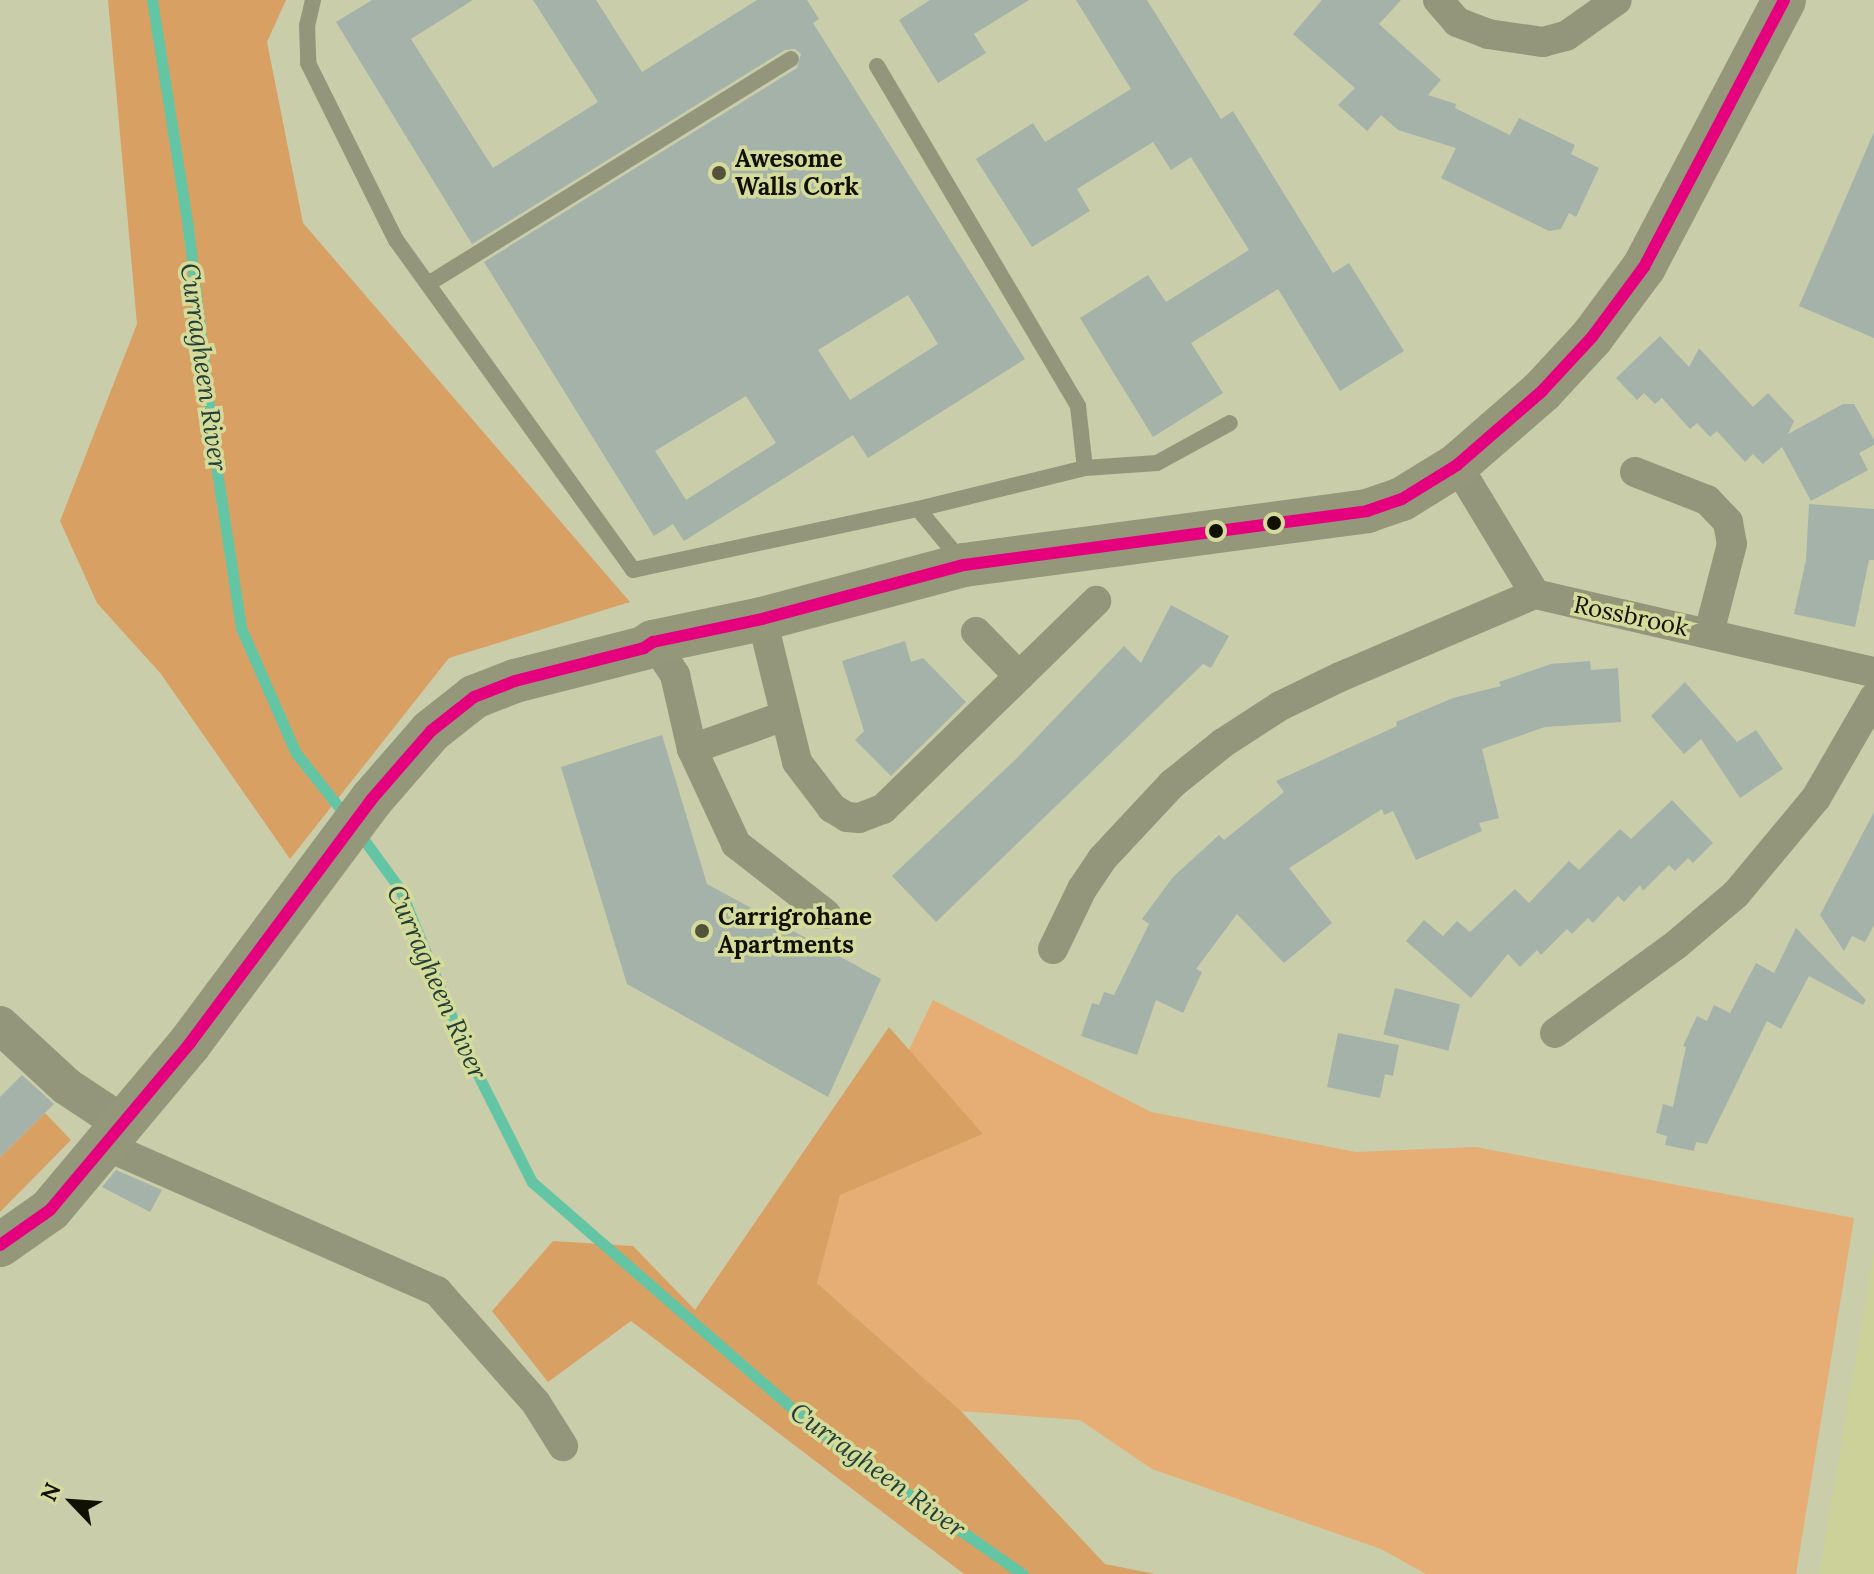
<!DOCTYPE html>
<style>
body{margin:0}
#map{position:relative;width:1874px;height:1574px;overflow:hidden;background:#c9cdaa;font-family:Lora,serif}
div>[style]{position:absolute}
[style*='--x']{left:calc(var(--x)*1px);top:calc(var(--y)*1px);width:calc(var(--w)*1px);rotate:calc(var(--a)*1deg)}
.built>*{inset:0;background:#cbd199}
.green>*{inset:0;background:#e6ad74}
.forest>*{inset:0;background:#d9a064}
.stream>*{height:11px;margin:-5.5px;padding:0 5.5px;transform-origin:5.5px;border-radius:5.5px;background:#63c5a4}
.building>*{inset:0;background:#a4b2a9;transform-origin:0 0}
.service>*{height:16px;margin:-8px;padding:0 8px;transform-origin:8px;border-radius:8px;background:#93967a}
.minor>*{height:30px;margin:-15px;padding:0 15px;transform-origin:15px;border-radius:15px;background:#93967a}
.tertiary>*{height:38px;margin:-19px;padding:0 19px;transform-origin:19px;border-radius:19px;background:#93967a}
.secondary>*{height:44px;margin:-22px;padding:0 22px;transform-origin:22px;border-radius:22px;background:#94977a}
.bus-1>*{height:12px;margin:-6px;padding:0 6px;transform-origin:6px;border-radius:6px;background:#e5007d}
.dots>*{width:22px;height:22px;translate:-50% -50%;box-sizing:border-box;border:4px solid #d5dc9b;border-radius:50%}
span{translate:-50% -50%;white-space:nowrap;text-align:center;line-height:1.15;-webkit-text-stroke:7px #d5dc9b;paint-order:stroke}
.poi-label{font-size:24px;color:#101100;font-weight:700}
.left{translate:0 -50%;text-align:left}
.street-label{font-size:24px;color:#101100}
.water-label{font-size:26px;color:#223f36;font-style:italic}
.north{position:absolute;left:32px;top:1462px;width:80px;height:80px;-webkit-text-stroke:6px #d5dc9b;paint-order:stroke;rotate:295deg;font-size:22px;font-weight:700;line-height:32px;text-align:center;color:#101100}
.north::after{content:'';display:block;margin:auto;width:28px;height:36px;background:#101100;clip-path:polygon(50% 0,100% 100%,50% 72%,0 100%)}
</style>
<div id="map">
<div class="built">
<i style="clip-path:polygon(1874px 1251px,1874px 1574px,1819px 1574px)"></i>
</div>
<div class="green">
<i style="clip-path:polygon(933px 1000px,1151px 1112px,1356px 1152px,1475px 1147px,1854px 1218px,1796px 1574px,1426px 1574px,1381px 1549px,1152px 1469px,1080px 1420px,961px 1411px,817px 1283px,839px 1195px,983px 1134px,908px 1052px)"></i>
</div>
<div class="forest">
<i style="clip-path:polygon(108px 0,286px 0,267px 42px,303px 223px,630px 602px,449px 658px,290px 859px,161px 674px,97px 603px,60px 521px,137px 324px)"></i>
<i style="clip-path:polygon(889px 1027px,983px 1134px,840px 1195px,817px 1283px,961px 1411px,1105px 1564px,1155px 1574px,964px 1574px,631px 1321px,548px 1382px,492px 1311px,553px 1241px,633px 1246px,695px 1310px)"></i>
<i style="clip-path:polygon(45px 1113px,71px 1140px,0 1212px,0 1157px)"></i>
</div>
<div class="stream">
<i style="--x:152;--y:0;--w:230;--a:81"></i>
<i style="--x:188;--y:227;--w:233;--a:83.3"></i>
<i style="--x:215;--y:458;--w:172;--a:81.3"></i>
<i style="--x:241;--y:628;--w:137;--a:66.3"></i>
<i style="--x:296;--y:753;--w:80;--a:51.6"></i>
<i style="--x:359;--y:833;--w:69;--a:53.8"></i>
<i style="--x:400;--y:889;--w:170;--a:67.9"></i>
<i style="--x:464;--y:1047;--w:151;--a:63.3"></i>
<i style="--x:532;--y:1182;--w:378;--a:41"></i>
<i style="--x:817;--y:1430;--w:251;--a:35"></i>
</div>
<div class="building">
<i style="clip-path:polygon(evenodd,372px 0,473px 0,411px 39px,493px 168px,598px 102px,533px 0,596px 0,642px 72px,757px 0,807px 0,819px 19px,813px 23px,1025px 359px,868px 458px,853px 435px,684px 541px,673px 524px,654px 536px,484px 262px,797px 68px,801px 54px,795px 49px,785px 50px,472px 244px,336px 22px,372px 0,908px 295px,938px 344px,850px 400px,818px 350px,908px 295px,372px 0,746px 396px,776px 443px,686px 500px,655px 451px,746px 396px)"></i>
<i style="clip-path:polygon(930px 0,1029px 0,974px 34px,986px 53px,938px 83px,899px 20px)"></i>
<i style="clip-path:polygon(1076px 0,1147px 0,1221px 119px,1233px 111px,1333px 273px,1349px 263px,1404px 351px,1340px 391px,1278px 289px,1191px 343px,1223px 393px,1153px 437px,1080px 318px,1148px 275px,1166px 302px,1249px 250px,1191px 157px,1171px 170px,1153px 142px,1077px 189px,1090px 211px,1032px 247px,976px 159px,1033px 123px,1045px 142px,1131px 89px)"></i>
<i style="clip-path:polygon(1322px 0,1401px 0,1379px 24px,1441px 80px,1428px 95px,1456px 104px,1455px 108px,1510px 135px,1519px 118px,1575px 145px,1571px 154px,1599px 168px,1576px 217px,1569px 213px,1561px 229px,1549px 231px,1441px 178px,1456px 148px,1398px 130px,1381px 115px,1367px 131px,1338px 105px,1355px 88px,1293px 34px)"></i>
<i style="clip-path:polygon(1874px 132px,1874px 338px,1799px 306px)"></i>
<i style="clip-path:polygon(1660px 336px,1689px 367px,1699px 348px,1753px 407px,1768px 393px,1794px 421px,1788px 434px,1843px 404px,1854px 404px,1874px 440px,1874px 445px,1859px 453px,1868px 470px,1811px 501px,1782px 447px,1763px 464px,1753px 454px,1745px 462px,1717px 431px,1710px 437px,1697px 423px,1690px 429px,1662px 398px,1655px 404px,1644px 393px,1637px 400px,1616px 378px)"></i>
<i style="clip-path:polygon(1809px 504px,1874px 509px,1874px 560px,1869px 560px,1855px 627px,1794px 614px,1806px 560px)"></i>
<i style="clip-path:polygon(1171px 605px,1229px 636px,1211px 668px,1203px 664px,936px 922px,892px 876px,1016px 759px,1124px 646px,1141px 663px)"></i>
<i style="clip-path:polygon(905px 641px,911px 662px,923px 658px,966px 702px,891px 776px,855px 740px,864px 731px,842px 661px)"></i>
<i style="clip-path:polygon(1590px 661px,1591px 670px,1618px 668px,1621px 722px,1545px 727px,1482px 749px,1499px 818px,1479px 823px,1482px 831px,1416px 860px,1393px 811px,1384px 815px,1382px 809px,1289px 868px,1332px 923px,1284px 963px,1237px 914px,1196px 969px,1202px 972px,1183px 1013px,1156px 1000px,1137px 1055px,1081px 1036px,1092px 1003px,1099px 1005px,1104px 992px,1114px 995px,1149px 924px,1142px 919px,1173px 877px,1219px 835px,1224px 840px,1284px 792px,1276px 781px,1397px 726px,1396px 722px,1453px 698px,1501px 686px,1499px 682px,1551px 664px)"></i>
<i style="clip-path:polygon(1685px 682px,1737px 742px,1756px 730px,1783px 769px,1740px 798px,1701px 739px,1684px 754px,1651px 716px)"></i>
<i style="clip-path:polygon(662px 735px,707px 884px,881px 979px,828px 1097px,627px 984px,561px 767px)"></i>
<i style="clip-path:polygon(1672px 800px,1713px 843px,1693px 863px,1688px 858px,1675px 871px,1669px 865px,1643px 891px,1640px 885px,1624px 902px,1618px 896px,1593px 923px,1588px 918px,1572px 934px,1567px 929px,1541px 955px,1537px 950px,1520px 967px,1508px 954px,1471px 998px,1406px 941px,1424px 920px,1443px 936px,1457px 921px,1470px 932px,1515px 889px,1529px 903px,1569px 861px,1579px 870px,1620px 829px,1631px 839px)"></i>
<i style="clip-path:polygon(1874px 812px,1874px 925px,1865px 942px,1852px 936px,1844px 951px,1820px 915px)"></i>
<i style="clip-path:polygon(1796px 928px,1866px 1000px,1863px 1005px,1809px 976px,1781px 1029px,1767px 1021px,1707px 1144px,1696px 1142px,1694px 1151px,1665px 1145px,1667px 1136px,1656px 1133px,1663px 1104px,1673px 1107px,1686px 1047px,1683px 1046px,1697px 1016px,1707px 1021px,1714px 1005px,1730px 1013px,1756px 963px,1774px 973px)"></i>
<i style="left:1395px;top:988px;width:67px;height:48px;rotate:14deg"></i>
<i style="clip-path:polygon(1338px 1033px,1399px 1045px,1393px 1076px,1385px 1074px,1380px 1098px,1327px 1087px)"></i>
<i style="clip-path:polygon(22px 1075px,54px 1104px,0 1157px,0 1097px)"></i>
<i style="clip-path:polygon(116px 1170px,162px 1190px,150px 1212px,102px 1187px)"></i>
</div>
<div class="service">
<i style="--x:313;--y:0;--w:26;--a:103"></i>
<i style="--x:307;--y:25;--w:38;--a:88"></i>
<i style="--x:308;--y:63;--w:198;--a:63.6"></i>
<i style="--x:396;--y:240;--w:406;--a:54.3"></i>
<i style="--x:633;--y:570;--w:291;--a:-12.1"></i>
<i style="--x:918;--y:509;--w:172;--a:-13.8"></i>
<i style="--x:877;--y:66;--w:395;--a:59.4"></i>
<i style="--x:1078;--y:406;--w:62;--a:83.6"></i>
<i style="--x:1085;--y:468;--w:72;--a:-4"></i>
<i style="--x:1157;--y:463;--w:83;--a:-28.7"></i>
<i style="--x:428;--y:284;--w:427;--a:-31.8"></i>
<i style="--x:918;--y:509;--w:70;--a:50.2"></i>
</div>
<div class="minor">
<i style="--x:1438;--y:0;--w:29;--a:49"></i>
<i style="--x:1457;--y:22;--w:33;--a:21"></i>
<i style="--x:1488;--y:34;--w:56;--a:8.3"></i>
<i style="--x:1543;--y:42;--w:24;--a:-15"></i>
<i style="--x:1566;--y:36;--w:62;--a:-35.2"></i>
<i style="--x:1457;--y:465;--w:151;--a:58.8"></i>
<i style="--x:1535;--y:594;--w:348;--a:13"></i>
<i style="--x:1635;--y:472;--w:77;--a:21.3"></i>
<i style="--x:1707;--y:500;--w:30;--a:46"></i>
<i style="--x:1728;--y:522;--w:22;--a:80"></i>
<i style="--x:1732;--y:544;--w:92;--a:104.5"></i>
<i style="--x:762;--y:619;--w:147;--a:76.2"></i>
<i style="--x:797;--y:762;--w:58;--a:52.7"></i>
<i style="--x:832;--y:808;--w:17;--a:31"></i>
<i style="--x:847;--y:817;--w:12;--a:5"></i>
<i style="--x:859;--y:818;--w:26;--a:-21"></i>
<i style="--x:883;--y:809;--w:298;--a:-44.3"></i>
<i style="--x:976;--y:632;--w:62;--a:45.7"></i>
<i style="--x:653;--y:642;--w:40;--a:56"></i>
<i style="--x:675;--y:675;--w:76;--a:77.1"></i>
<i style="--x:692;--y:749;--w:105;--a:65.1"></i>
<i style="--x:736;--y:844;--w:114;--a:37.9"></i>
<i style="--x:692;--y:749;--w:98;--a:-19.7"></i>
<i style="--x:1053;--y:949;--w:67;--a:-64.2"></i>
<i style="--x:1082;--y:889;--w:36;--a:-56"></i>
<i style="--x:1102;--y:859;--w:103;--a:-47"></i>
<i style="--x:1172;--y:784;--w:65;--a:-38.8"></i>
<i style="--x:1223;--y:743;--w:68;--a:-33"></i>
<i style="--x:1280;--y:706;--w:67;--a:-25.8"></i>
<i style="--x:1340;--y:677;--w:212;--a:-23.1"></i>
<i style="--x:1555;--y:1033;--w:151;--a:-36.1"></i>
<i style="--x:1677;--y:944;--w:77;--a:-40.3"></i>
<i style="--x:1736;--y:894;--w:125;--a:-50.2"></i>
<i style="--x:1816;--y:798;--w:116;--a:-59.9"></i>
<i style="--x:104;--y:1145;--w:364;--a:23.7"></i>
<i style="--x:437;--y:1291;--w:149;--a:48.5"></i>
<i style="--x:536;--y:1403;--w:51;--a:57.9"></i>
</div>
<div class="tertiary">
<i style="--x:0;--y:1025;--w:90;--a:42.7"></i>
<i style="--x:66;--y:1086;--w:67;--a:33.5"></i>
</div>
<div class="secondary">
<i style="--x:0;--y:1245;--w:61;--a:-35"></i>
<i style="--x:50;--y:1210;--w:218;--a:-50"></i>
<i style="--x:190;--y:1043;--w:303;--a:-53.3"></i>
<i style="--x:371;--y:800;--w:91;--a:-49"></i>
<i style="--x:431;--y:731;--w:55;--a:-38.3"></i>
<i style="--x:474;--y:697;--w:44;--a:-21.3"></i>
<i style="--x:515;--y:681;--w:133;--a:-14.3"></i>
<i style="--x:644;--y:648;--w:11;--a:-34"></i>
<i style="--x:653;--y:642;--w:111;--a:-11.9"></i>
<i style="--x:762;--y:619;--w:209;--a:-15"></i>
<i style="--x:964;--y:565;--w:407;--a:-7.6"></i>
<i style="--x:1367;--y:511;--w:37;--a:-19"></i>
<i style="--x:1402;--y:499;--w:65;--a:-31.7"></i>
<i style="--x:1457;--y:465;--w:113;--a:-41"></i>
<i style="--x:1542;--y:391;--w:74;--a:-47.2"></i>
<i style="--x:1592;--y:337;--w:87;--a:-53.4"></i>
<i style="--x:1644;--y:267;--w:301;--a:-62.3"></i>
</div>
<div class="bus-1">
<i style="--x:0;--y:1245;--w:61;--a:-35"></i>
<i style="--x:50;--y:1210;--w:218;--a:-50"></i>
<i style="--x:190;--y:1043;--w:303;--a:-53.3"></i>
<i style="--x:371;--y:800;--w:91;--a:-49"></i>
<i style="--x:431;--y:731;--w:55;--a:-38.3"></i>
<i style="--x:474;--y:697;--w:44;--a:-21.3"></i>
<i style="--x:515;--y:681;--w:133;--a:-14.3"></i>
<i style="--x:644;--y:648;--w:11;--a:-34"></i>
<i style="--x:653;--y:642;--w:111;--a:-11.9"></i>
<i style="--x:762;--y:619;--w:209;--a:-15"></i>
<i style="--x:964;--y:565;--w:407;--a:-7.6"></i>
<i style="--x:1367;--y:511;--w:37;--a:-19"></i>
<i style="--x:1402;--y:499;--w:65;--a:-31.7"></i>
<i style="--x:1457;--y:465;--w:113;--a:-41"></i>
<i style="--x:1542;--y:391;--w:74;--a:-47.2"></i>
<i style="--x:1592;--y:337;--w:87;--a:-53.4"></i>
<i style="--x:1644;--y:267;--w:301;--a:-62.3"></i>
</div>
<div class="dots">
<i style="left:719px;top:173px;background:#51533b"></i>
<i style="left:1274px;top:523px;background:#101100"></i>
<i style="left:1216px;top:531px;background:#101100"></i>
<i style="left:702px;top:931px;background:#51533b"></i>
</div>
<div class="poi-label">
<span class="left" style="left:735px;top:173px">Awesome<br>Walls Cork</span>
<span class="left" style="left:718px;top:931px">Carrigrohane<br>Apartments</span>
</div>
<div class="street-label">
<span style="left:1631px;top:616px;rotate:12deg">Rossbrook</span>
</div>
<div class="water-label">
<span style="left:204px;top:367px;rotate:82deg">Curragheen River</span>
<span style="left:437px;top:982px;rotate:66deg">Curragheen River</span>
<span style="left:878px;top:1470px;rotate:36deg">Curragheen River</span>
</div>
<div class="north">N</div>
</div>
